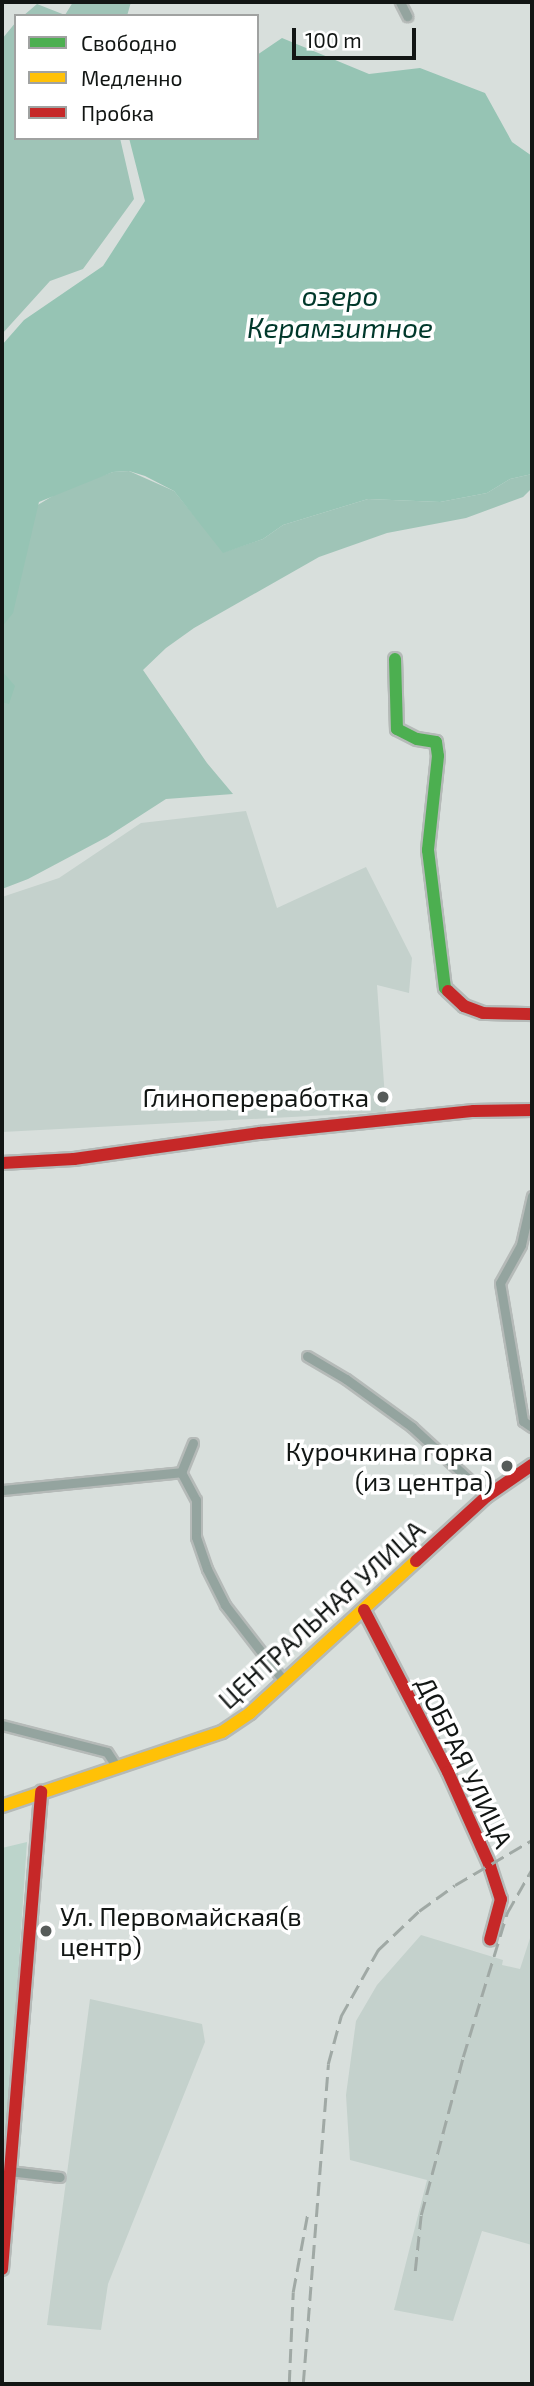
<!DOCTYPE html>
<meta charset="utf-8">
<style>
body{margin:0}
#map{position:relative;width:534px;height:2386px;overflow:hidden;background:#d8dfdc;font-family:"Exo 2",sans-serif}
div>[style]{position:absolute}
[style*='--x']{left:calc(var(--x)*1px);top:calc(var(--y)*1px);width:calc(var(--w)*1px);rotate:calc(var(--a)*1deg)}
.built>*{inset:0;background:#c4d1cc}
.green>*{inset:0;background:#bcd4cb}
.forest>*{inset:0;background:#9fc4b7}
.water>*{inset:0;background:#96c4b4}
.roads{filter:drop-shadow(2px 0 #b5bab8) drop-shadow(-2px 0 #b5bab8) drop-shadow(0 2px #b5bab8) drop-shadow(0 -2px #b5bab8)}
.street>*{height:9px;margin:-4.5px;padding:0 4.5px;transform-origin:4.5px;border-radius:4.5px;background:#94a49f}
.fast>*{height:12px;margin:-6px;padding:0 6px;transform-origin:6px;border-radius:6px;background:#4caf50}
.slow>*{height:12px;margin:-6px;padding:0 6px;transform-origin:6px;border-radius:6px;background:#ffc107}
.jam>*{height:12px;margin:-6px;padding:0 6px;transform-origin:6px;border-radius:6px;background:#c62828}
.rail>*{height:2.5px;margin-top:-1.25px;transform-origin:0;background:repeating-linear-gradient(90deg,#a0a9a5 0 14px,transparent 0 21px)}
.dots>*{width:19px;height:19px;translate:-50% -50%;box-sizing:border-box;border:4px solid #fff;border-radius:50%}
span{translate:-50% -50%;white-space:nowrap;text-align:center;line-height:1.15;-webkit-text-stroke:7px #fff;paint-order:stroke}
.poi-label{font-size:26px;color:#121614}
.right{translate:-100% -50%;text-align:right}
.left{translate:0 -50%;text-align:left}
.street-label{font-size:26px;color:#121614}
.water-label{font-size:28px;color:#00382b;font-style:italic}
.frame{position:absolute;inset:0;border:4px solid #121614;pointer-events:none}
.legend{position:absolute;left:14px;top:14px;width:245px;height:126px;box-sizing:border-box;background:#fff;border:2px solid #a0a2a1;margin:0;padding:9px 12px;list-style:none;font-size:21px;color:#121614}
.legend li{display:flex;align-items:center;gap:14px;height:35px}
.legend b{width:35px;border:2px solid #a0a2a1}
.scale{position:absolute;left:292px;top:28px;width:124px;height:32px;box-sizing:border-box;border:4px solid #121614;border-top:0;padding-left:9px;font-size:21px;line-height:24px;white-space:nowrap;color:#121614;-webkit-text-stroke:5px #fff;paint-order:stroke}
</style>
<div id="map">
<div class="built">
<i style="clip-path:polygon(246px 811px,277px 908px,366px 867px,412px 958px,409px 993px,377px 985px,386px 1112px,2px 1132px,2px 897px,59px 878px,141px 823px)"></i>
<i style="clip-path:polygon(532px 1932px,532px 2245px,482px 2231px,453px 2321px,394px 2310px,427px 2180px,350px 2160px,346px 2095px,356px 2021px,377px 1985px,421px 1935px,503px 1960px,502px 1965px,520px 1969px)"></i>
<i style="clip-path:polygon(90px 1999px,202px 2024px,205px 2042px,108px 2284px,101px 2330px,47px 2325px)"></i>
</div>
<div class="green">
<i style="clip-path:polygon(27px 1842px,7px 2138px,2px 2137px,2px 1848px)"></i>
</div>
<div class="forest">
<i style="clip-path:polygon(73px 2px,131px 2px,127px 16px,23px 16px,37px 4px,65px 15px)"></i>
<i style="clip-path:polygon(16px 22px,16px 138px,120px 138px,134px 199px,83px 269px,50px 281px,2px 334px,2px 39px)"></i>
<i style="clip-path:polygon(129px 471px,174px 491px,224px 552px,263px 539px,283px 525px,368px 499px,440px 502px,487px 493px,510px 479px,532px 474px,532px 488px,523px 497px,466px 518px,387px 533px,319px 557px,194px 628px,166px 648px,143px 670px,207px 763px,233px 794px,166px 799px,107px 837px,28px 879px,2px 889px,2px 595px,31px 509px,66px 488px,113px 472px)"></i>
</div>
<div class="water">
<i style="clip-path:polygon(282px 38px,369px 74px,420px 68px,485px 93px,512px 142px,532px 156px,532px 474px,510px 479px,487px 493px,440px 502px,368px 499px,283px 525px,263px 539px,223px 553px,174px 491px,145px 476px,129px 471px,113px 472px,39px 502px,13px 613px,2px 627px,2px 345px,24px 320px,103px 266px,145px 201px,129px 138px,257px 138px,257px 55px)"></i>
<i style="clip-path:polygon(2px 671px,15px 686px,9px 704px,2px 702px)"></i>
</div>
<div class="roads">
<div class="street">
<i style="--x:400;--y:2;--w:16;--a:63"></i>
<i style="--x:532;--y:1196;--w:50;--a:102.7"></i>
<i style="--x:521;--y:1245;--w:43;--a:118.9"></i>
<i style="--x:500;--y:1283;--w:140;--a:80.5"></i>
<i style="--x:523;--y:1421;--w:11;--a:34"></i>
<i style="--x:307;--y:1356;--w:45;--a:30.5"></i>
<i style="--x:346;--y:1379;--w:82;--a:36"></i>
<i style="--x:412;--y:1427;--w:102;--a:42.6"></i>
<i style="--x:193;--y:1443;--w:31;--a:112"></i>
<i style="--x:181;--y:1472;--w:32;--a:62"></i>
<i style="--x:196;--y:1500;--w:37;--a:90"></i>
<i style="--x:196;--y:1537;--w:34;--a:71"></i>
<i style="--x:207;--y:1569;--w:40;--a:63.4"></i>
<i style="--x:225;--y:1605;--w:96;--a:52.2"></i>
<i style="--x:2;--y:1490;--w:180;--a:-5.7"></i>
<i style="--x:2;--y:1725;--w:108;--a:14.4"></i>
<i style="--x:107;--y:1752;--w:17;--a:57"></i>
<i style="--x:9;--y:2171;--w:51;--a:6.7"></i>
</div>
<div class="fast">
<i style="--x:395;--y:659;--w:70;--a:88.4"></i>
<i style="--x:397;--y:729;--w:22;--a:27"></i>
<i style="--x:417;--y:739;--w:19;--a:9"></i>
<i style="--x:436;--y:742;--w:14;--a:82"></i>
<i style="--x:438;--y:756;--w:95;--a:96.1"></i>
<i style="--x:428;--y:850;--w:139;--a:83"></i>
<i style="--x:445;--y:988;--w:4;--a:45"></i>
</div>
<div class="slow">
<i style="--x:2;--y:1806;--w:232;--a:-18.6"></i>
<i style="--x:222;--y:1732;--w:34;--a:-34"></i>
<i style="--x:250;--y:1713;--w:225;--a:-42.5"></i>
</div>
<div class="jam">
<i style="--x:448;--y:991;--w:22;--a:43"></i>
<i style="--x:464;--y:1006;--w:20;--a:20"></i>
<i style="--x:483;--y:1013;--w:49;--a:1.2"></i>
<i style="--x:2;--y:1163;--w:72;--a:-3.2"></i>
<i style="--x:74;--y:1159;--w:188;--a:-8"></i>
<i style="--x:260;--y:1133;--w:215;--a:-5.9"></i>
<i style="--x:474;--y:1111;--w:58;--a:-1"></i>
<i style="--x:416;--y:1561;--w:96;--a:-42.5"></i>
<i style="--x:487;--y:1496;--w:55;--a:-34.6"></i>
<i style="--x:364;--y:1610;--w:182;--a:62.6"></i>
<i style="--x:448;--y:1772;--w:103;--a:65.9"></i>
<i style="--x:490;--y:1866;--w:35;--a:72"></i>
<i style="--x:501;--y:1899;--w:42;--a:105"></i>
<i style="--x:2;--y:2269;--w:479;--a:-85.3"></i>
</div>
</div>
<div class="rail">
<i style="--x:415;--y:2271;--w:56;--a:-83.9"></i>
<i style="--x:421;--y:2215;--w:163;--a:-75.1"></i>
<i style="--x:463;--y:2057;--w:151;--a:-73"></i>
<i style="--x:507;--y:1913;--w:51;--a:-60.4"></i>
<i style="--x:289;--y:2384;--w:92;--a:-87.5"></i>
<i style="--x:293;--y:2292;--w:82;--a:-79.5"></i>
<i style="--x:303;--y:2384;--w:321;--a:-85.5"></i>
<i style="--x:328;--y:2064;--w:50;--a:-74.8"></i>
<i style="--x:341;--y:2016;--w:76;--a:-60.7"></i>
<i style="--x:378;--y:1950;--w:57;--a:-43.6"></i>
<i style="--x:419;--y:1911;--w:44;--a:-35.8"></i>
<i style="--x:455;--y:1885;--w:89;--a:-30.3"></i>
</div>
<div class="dots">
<i style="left:383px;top:1097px;background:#575c5a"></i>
<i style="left:507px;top:1466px;background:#575c5a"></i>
<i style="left:46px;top:1931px;background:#575c5a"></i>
</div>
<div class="poi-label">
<span class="right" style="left:369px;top:1097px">Глинопереработка</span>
<span class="right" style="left:493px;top:1466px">Курочкина горка<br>(из центра)</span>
<span class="left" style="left:60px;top:1931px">Ул. Первомайская(в<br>центр)</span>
</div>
<div class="street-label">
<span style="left:321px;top:1614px;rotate:-42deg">ЦЕНТРАЛЬНАЯ УЛИЦА</span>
<span style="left:465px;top:1762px;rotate:64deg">ДОБРАЯ УЛИЦА</span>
</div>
<div class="water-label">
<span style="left:340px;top:311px">озеро<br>Керамзитное</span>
</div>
<div class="frame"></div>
<ul class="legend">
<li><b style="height:9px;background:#4caf50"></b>Свободно</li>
<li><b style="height:9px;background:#ffc107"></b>Медленно</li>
<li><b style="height:9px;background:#c62828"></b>Пробка</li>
</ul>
<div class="scale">100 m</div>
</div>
